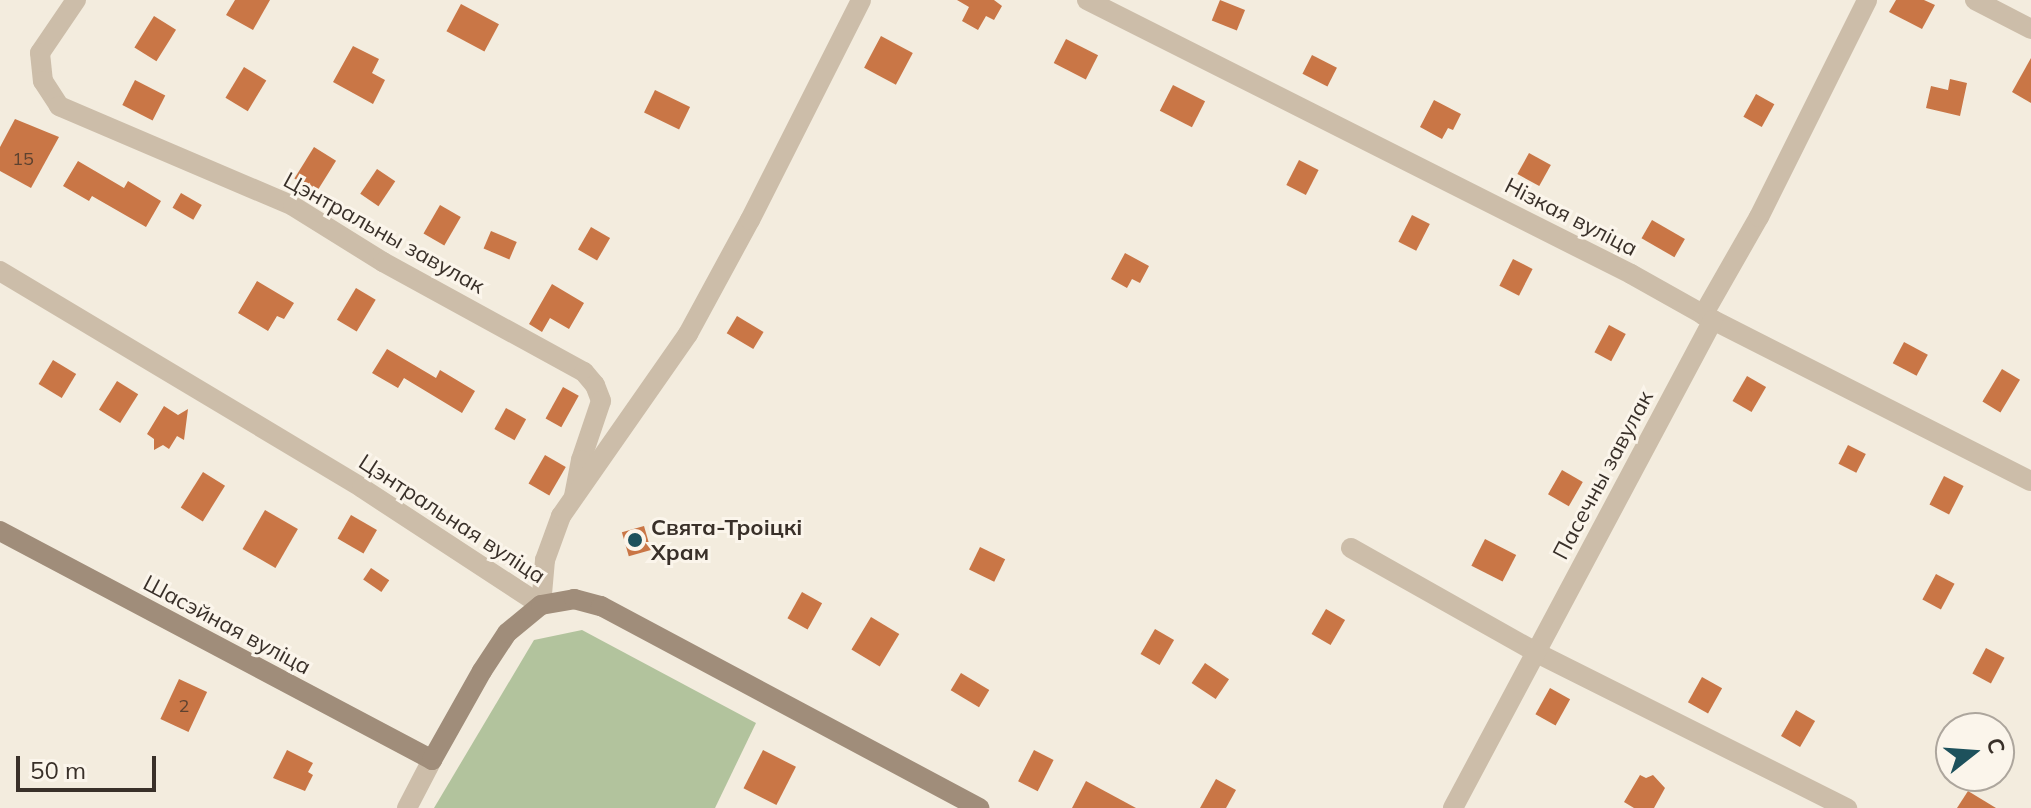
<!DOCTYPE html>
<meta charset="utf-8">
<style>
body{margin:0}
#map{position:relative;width:2031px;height:808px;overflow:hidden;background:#f3ecde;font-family:Mulish,sans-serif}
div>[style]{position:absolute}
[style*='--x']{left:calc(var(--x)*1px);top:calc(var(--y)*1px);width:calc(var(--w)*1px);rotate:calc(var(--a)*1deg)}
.green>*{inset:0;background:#b2c39d}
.building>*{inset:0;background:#c97646;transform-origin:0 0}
.minor>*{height:20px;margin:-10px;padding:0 10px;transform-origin:10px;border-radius:10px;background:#ccbda9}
.secondary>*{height:20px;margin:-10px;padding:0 10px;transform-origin:10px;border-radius:10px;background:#a08d7a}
.dots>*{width:22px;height:22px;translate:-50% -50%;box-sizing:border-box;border:4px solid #fbf5eb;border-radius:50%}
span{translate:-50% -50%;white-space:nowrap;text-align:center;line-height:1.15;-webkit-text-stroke:6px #fbf5eb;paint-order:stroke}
.number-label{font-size:18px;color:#5d4230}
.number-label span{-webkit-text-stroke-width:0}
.street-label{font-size:22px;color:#393029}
.poi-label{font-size:22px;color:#393029;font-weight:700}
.left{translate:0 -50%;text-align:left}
.north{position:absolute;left:1935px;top:712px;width:80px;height:80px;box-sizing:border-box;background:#fbf5eb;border:2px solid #ada69d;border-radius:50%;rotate:73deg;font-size:22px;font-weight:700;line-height:32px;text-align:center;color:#393029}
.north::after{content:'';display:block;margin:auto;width:28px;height:36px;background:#1d515c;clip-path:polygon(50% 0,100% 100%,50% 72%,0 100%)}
.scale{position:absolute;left:16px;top:756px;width:140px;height:36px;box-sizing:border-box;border:4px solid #393029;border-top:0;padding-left:10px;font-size:24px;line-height:28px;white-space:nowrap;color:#393029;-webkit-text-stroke:6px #fbf5eb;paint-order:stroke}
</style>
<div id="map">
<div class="green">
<i style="clip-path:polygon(582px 630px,756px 723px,715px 808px,434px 808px,534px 640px)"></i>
</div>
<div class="building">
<i style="clip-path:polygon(235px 0,270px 0,253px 30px,226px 15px)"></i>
<i style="clip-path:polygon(957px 0,994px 0,1002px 6px,994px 20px,986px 16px,978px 30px,962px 21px,969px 7px)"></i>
<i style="left:1220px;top:0;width:27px;height:22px;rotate:22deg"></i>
<i style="clip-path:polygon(1896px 0,1924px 0,1935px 5px,1922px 29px,1889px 12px)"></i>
<i style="left:461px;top:4px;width:43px;height:31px;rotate:28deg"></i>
<i style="left:154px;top:16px;width:26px;height:37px;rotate:32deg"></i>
<i style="left:881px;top:36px;width:36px;height:36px;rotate:28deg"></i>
<i style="left:1066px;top:39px;width:36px;height:27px;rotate:27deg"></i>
<i style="clip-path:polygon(353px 46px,379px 59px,372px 73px,385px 80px,373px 104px,333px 82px)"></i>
<i style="left:1312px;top:55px;width:28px;height:21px;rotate:27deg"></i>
<i style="clip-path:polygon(2031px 58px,2031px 103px,2012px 92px)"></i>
<i style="left:244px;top:67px;width:26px;height:36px;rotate:31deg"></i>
<i style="clip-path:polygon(1950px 79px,1967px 83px,1960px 116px,1926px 108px,1931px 86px,1948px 90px)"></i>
<i style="left:135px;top:80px;width:34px;height:28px;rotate:27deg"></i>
<i style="left:1173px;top:85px;width:36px;height:29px;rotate:27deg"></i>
<i style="left:655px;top:90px;width:39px;height:25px;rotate:26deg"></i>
<i style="left:1756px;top:94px;width:21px;height:26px;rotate:29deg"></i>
<i style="clip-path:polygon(1434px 100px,1461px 114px,1453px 130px,1448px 128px,1442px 139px,1420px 127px)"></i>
<i style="clip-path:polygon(15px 119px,59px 137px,31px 188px,0 171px,0 147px)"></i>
<i style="left:314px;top:147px;width:26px;height:37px;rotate:32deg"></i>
<i style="left:1529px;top:153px;width:25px;height:24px;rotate:29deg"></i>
<i style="left:1299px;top:160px;width:22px;height:28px;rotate:27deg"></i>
<i style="clip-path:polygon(78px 161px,124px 188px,128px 181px,161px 201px,146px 227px,92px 196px,89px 201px,63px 186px)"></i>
<i style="left:377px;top:169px;width:22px;height:30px;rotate:34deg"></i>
<i style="left:181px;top:193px;width:24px;height:17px;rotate:30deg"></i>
<i style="left:440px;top:205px;width:24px;height:33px;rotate:30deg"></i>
<i style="left:1412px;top:215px;width:20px;height:30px;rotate:27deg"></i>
<i style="left:1652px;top:220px;width:38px;height:21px;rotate:30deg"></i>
<i style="left:591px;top:227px;width:22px;height:26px;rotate:30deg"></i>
<i style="left:491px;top:231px;width:28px;height:19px;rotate:23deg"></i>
<i style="clip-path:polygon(1125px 253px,1149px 266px,1140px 283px,1132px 279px,1127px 288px,1111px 279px)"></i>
<i style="left:1513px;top:259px;width:22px;height:30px;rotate:27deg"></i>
<i style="clip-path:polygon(257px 281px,294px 303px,284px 319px,277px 316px,268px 331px,238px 313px)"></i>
<i style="clip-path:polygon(552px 284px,584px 303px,569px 329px,550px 318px,542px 332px,529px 324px)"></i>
<i style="left:356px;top:288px;width:23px;height:37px;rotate:31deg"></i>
<i style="left:737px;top:316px;width:31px;height:20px;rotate:31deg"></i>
<i style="left:1609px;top:325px;width:19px;height:31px;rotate:28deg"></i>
<i style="left:1904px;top:342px;width:27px;height:24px;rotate:28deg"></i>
<i style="clip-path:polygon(387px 349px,436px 378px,440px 370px,475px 391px,462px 413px,404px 378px,398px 388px,372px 373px)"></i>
<i style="left:53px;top:360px;width:27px;height:28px;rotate:31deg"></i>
<i style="left:2002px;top:369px;width:21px;height:38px;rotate:31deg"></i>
<i style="left:1747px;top:376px;width:22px;height:29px;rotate:30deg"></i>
<i style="left:117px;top:381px;width:25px;height:34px;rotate:32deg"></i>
<i style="left:563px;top:387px;width:18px;height:36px;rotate:29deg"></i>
<i style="clip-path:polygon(164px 406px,178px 415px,188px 409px,184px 440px,177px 436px,169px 449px,163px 445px,154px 450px,154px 439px,147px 434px)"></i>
<i style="left:506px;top:408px;width:23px;height:24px;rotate:29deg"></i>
<i style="left:1848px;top:445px;width:20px;height:21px;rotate:27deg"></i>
<i style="left:545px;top:455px;width:24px;height:33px;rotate:30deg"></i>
<i style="left:1562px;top:470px;width:24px;height:28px;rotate:30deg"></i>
<i style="left:203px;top:472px;width:26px;height:42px;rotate:32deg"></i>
<i style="left:1944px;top:476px;width:22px;height:32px;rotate:27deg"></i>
<i style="left:265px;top:510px;width:38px;height:45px;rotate:30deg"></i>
<i style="left:351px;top:515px;width:30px;height:27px;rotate:30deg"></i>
<i style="left:644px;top:526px;width:25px;height:23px;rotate:74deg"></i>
<i style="left:1485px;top:539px;width:35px;height:30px;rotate:27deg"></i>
<i style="left:980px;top:547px;width:28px;height:25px;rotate:26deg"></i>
<i style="left:371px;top:568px;width:22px;height:14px;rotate:34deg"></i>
<i style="left:1936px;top:574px;width:21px;height:29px;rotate:28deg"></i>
<i style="left:802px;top:592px;width:23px;height:30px;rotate:29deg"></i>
<i style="left:1326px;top:609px;width:22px;height:29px;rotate:30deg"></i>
<i style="left:871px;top:617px;width:33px;height:38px;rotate:31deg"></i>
<i style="left:1155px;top:629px;width:22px;height:29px;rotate:30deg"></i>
<i style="left:1986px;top:648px;width:21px;height:29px;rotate:28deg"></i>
<i style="left:1205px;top:663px;width:29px;height:24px;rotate:34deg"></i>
<i style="left:961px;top:673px;width:33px;height:20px;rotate:31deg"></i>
<i style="left:1702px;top:677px;width:23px;height:29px;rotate:29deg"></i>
<i style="left:179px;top:679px;width:31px;height:44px;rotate:25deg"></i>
<i style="left:1550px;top:688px;width:23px;height:30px;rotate:29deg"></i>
<i style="left:1796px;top:710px;width:22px;height:30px;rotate:30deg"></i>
<i style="clip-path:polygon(287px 750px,313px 763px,308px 772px,313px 775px,305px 791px,273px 778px)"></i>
<i style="left:763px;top:750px;width:37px;height:43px;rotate:27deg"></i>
<i style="left:1034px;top:750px;width:22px;height:35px;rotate:27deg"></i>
<i style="clip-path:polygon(1640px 775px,1646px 778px,1653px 775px,1665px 788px,1654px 808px,1634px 808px,1624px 802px)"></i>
<i style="clip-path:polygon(1216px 779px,1236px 790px,1226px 808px,1200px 808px)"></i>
<i style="clip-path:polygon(1086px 781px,1136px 808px,1072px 808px)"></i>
<i style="clip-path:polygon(1968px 791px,1996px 808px,1957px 808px)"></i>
</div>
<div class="minor">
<i style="--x:76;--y:0;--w:64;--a:124.2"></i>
<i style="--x:40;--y:53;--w:28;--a:84"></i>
<i style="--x:43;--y:81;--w:30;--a:57"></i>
<i style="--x:59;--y:106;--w:254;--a:23.1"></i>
<i style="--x:293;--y:206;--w:106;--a:31.9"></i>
<i style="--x:383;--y:262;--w:229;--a:28.7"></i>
<i style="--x:584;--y:372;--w:17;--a:50"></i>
<i style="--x:595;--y:385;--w:17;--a:69"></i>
<i style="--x:601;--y:401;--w:62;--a:108.7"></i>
<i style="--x:581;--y:460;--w:36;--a:101"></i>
<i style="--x:1087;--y:0;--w:609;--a:26.73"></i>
<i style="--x:1631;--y:274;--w:94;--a:29.3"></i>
<i style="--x:1713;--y:320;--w:356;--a:26.9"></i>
<i style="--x:1975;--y:0;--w:63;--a:27.4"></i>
<i style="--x:0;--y:271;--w:422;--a:30.9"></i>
<i style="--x:362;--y:488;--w:214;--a:33.2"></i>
<i style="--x:1703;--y:315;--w:113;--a:-60.3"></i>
<i style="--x:1759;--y:217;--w:242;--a:-63.5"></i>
<i style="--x:1351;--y:548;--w:214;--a:29.4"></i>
<i style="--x:1537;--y:653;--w:347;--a:26.6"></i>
<i style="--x:541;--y:605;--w:45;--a:-84.9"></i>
<i style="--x:545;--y:560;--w:47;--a:-70"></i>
<i style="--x:561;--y:516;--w:222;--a:-55.1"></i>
<i style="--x:688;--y:334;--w:130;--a:-61.5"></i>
<i style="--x:750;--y:220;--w:246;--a:-63.2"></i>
<i style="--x:407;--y:808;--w:54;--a:-62.5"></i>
<i style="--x:1453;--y:808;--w:553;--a:-61.95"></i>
</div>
<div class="secondary">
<i style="--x:0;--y:531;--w:489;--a:27.9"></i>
<i style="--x:432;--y:760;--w:102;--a:-60.7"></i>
<i style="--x:482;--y:671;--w:45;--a:-56.7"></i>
<i style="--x:507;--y:633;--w:44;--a:-39.5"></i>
<i style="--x:541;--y:605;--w:34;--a:-10"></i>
<i style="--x:574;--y:599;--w:28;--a:15"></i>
<i style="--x:601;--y:606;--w:429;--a:28.1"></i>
</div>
<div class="dots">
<i style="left:635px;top:540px;background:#1d515c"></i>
</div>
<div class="number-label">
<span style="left:23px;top:159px">15</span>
<span style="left:184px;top:706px">2</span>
</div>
<div class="street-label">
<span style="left:1571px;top:217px;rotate:27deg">Нізкая вуліца</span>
<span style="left:384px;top:233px;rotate:29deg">Цэнтральны завулак</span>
<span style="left:1603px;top:475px;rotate:-62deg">Пасечны завулак</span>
<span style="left:452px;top:519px;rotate:33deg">Цэнтральная вуліца</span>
<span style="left:227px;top:625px;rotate:28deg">Шасэйная вуліца</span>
</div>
<div class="poi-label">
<span class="left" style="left:651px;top:540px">Свята-Троіцкі<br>Храм</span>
</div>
<div class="north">С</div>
<div class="scale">50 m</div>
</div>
